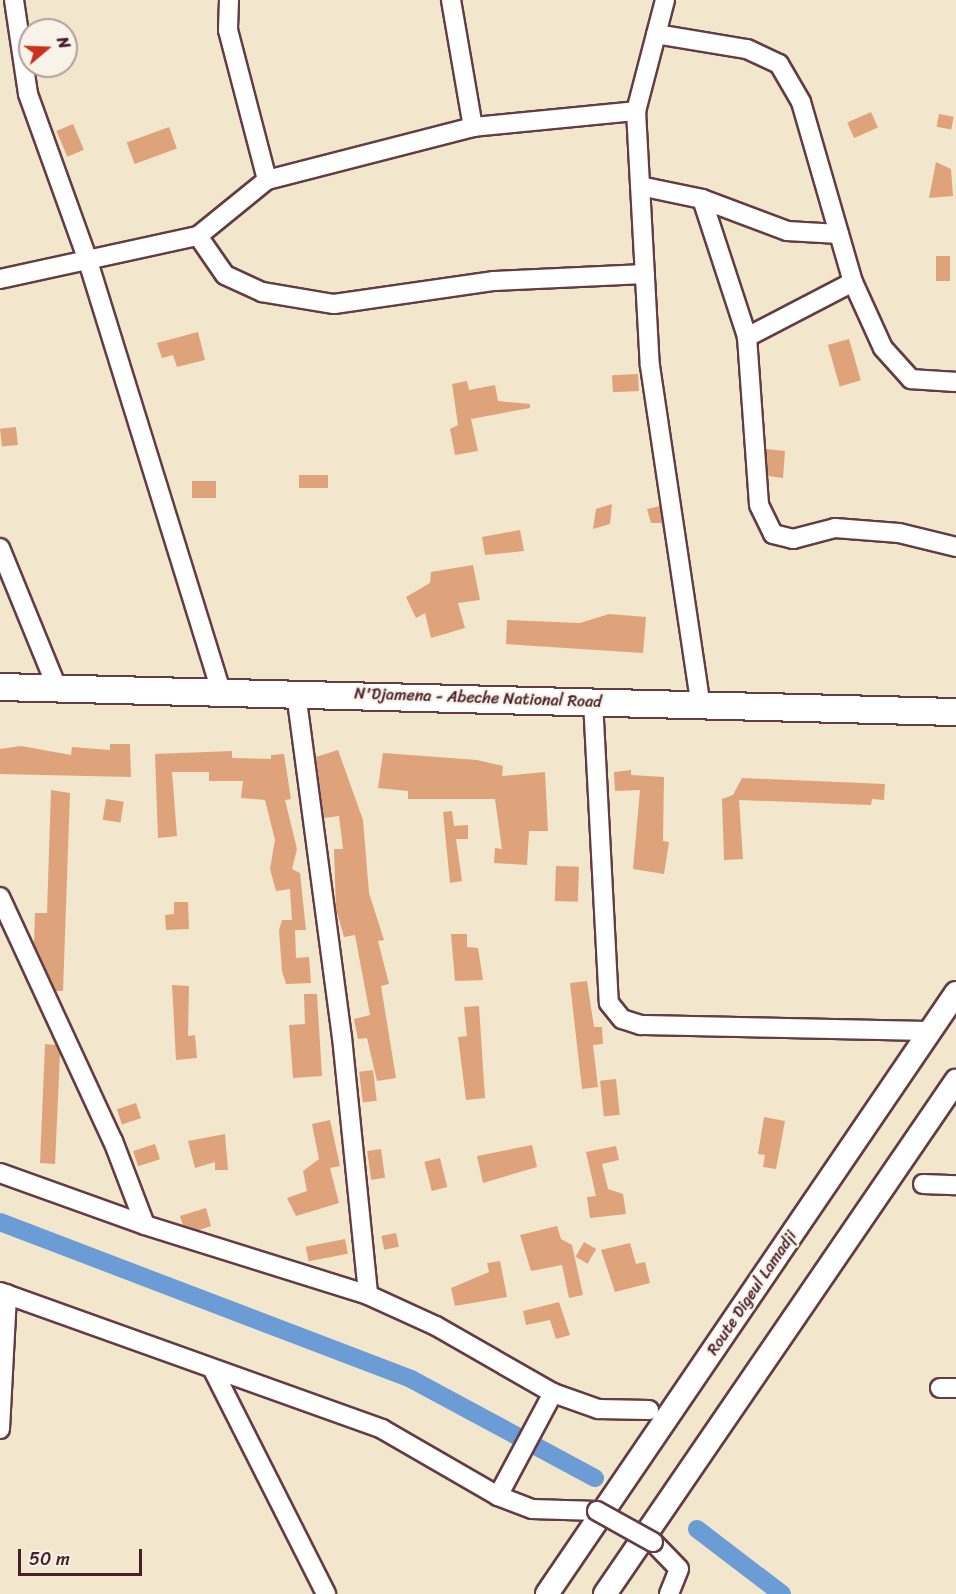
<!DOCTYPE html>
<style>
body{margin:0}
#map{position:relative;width:956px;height:1594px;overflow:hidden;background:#f2e6cd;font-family:Sriracha,sans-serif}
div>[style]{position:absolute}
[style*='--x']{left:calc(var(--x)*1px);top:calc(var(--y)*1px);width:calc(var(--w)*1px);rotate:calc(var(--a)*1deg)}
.canal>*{height:18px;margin:-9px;padding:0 9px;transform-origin:9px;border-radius:9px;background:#6b9cd5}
.building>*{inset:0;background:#dfa37b;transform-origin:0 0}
.roads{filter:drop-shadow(2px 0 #633d43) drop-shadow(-2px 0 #633d43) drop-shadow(0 2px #633d43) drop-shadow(0 -2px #633d43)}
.minor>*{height:18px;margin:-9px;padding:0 9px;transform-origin:9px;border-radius:9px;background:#fff}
.major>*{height:22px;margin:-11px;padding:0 11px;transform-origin:11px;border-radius:11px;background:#fff}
.highway>*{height:26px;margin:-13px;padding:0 13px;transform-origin:13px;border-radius:13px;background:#fff}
.bridges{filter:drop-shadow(2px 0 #633d43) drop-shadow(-2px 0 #633d43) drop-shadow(0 2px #633d43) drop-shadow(0 -2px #633d43)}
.minor-bridge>*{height:18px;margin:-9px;padding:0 9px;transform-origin:9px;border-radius:9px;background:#fff}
span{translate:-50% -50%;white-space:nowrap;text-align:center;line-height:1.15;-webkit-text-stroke:4.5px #f7f3e8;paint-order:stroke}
.street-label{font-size:16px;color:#4a1f2b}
.north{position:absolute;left:18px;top:18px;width:60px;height:60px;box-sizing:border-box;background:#f7f3e8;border:2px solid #b29e9c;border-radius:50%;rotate:71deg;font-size:16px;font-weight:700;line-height:24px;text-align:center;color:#4a1f2b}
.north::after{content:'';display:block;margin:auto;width:21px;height:27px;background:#c8321e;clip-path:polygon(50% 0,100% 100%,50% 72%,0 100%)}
.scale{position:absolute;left:18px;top:1549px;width:124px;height:27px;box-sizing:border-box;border:3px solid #4a1f2b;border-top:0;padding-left:8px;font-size:18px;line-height:21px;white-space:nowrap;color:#4a1f2b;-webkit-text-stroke:4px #f7f3e8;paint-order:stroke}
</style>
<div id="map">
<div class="canal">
<i style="--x:0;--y:1222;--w:440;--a:20.9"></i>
<i style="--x:411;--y:1379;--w:209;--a:28.3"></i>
<i style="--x:697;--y:1529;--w:107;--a:37.4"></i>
</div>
<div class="building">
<i style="left:871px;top:112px;width:17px;height:26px;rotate:66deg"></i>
<i style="left:939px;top:114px;width:15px;height:13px;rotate:11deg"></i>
<i style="left:73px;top:124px;width:28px;height:18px;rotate:67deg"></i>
<i style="left:169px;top:127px;width:23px;height:45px;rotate:70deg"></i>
<i style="clip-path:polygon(936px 162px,951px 169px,953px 196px,929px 198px)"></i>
<i style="left:936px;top:256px;width:14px;height:25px"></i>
<i style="clip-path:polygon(198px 332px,205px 360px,177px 367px,173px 355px,162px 358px,157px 343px)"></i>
<i style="left:849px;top:339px;width:43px;height:22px;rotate:74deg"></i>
<i style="left:638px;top:374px;width:17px;height:26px;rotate:87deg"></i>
<i style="clip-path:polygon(467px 381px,469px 390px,495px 385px,498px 401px,530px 404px,530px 408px,471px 419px,478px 451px,455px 455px,450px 429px,458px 425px,452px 384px)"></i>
<i style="left:16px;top:427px;width:18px;height:16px;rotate:84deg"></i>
<i style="clip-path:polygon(766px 449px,785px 451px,783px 478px,768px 476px)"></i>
<i style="left:299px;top:475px;width:29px;height:13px"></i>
<i style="left:192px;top:481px;width:24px;height:17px"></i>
<i style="clip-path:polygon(612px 504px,610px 524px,593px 529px,596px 509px)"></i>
<i style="clip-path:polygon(660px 506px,662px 523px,651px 523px,647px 509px)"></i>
<i style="clip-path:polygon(520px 530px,524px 551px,485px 555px,482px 537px)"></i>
<i style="clip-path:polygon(473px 565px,480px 600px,458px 603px,465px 628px,431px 638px,425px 613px,416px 618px,406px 597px,430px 583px,431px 572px)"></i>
<i style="clip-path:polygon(609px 614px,646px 617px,643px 653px,506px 644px,507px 620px,580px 623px)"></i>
<i style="clip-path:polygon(110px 744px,130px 744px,131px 777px,0 774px,0 749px,21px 746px,71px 755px,72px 747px,110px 750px)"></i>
<i style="clip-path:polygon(338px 750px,363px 820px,369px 893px,384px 940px,378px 941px,389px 984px,381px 986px,396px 1078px,377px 1081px,367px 1038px,358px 1039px,354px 1019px,370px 1015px,355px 935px,344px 937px,336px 909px,334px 849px,343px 849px,339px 816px,324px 818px,316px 757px)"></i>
<i style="clip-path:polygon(232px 751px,232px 758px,271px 759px,271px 755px,284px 754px,291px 799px,285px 800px,297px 849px,292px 869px,300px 873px,306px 930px,295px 930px,296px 958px,309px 957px,311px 983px,286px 984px,282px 971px,279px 930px,282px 920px,292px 920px,290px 889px,276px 891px,270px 869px,275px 840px,265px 800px,241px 798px,243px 781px,209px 781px,209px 772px,172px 772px,177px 836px,158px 838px,155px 754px)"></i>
<i style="clip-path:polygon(383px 753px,477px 760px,503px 766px,502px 776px,545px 772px,548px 831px,529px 831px,527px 865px,494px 863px,495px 848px,502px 849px,495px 799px,408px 799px,408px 791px,378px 788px)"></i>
<i style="clip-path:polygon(631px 770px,631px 775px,664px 777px,663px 841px,669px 842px,664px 874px,633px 869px,640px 790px,615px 791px,614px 772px)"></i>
<i style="clip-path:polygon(742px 778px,885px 784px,884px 800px,872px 799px,871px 805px,739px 800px,743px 859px,724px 860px,722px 799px,733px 795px)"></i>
<i style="clip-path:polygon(51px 790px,70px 793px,63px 991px,56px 991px,34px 943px,35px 913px,47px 913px)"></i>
<i style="left:106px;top:799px;width:18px;height:21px;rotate:9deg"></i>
<i style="clip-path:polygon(452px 811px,454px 826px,468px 825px,468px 839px,456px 839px,462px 881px,450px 883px,443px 812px)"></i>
<i style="left:556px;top:866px;width:23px;height:35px;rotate:2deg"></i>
<i style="clip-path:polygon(174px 902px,188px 902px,189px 929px,166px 930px,165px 915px,174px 914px)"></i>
<i style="clip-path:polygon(451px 934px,467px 934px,467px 947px,478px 948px,483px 980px,455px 981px)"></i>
<i style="clip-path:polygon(587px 981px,594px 1027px,602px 1027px,603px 1044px,593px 1045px,598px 1087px,582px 1089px,570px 983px)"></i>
<i style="clip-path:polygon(172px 985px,189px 986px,188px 1036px,195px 1035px,197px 1058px,176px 1060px)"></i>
<i style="clip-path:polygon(304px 994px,317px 994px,322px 1076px,293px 1078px,289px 1025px,305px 1024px)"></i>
<i style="clip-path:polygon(479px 1006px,485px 1098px,466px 1100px,458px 1037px,467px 1036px,464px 1007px)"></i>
<i style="clip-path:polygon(45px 1044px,56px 1045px,60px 1054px,55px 1164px,40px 1163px)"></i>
<i style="left:373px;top:1070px;width:31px;height:14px;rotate:83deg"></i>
<i style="left:616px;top:1079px;width:36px;height:16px;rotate:84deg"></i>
<i style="left:136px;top:1103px;width:16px;height:20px;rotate:72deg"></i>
<i style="clip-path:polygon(764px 1117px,785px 1121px,776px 1169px,763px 1167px,765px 1155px,758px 1154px)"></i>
<i style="clip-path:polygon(330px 1120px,340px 1166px,330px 1168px,339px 1203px,296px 1216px,287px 1198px,307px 1191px,303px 1171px,319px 1159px,312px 1124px)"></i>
<i style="clip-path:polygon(225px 1134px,228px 1170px,215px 1170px,215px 1162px,195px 1168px,188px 1141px)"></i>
<i style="left:155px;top:1144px;width:16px;height:23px;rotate:72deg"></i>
<i style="clip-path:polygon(532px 1145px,537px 1167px,483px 1183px,477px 1156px)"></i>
<i style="clip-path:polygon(616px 1146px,619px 1160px,602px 1164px,608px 1189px,623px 1194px,626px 1214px,590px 1218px,587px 1197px,596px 1196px,586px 1152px)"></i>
<i style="left:381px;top:1149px;width:29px;height:14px;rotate:82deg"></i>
<i style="left:440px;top:1158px;width:30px;height:16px;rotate:76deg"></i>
<i style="clip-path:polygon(206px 1208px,211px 1226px,199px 1230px,183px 1225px,180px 1216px)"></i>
<i style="clip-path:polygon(557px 1226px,561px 1239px,572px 1245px,583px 1295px,569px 1298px,562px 1265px,531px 1271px,520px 1235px)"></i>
<i style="left:396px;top:1233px;width:14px;height:15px;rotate:78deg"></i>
<i style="left:345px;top:1239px;width:15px;height:40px;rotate:79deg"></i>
<i style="left:584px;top:1242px;width:14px;height:17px;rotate:30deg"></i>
<i style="clip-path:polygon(630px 1243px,636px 1264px,645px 1262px,650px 1283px,615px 1292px,601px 1250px)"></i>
<i style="clip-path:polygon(500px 1261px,507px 1297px,455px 1306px,451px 1288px,489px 1272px,487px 1263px)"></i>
<i style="clip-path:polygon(559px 1302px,570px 1335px,556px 1339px,550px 1320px,526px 1325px,523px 1311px)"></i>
</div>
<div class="roads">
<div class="minor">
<i style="--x:14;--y:0;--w:95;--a:81.5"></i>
<i style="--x:28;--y:94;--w:174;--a:70.2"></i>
<i style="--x:87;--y:258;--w:454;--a:72.8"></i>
<i style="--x:229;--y:0;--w:30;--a:92"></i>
<i style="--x:228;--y:30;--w:155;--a:75.4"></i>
<i style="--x:451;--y:0;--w:129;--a:80.2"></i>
<i style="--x:665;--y:0;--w:115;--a:104.6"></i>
<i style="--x:636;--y:111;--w:255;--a:86.9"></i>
<i style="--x:650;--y:366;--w:344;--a:81.5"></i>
<i style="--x:656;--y:34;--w:92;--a:9.4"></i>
<i style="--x:747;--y:49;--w:35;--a:25"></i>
<i style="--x:779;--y:64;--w:44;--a:59.9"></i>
<i style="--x:801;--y:102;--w:187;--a:73.9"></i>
<i style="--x:853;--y:282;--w:72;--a:65.6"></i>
<i style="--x:883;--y:348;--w:42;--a:47.9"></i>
<i style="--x:911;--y:379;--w:45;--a:3.8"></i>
<i style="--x:640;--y:186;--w:63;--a:11.8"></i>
<i style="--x:702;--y:199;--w:91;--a:20.6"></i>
<i style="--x:787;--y:231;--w:52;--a:3.3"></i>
<i style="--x:702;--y:199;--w:145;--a:71.9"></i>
<i style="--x:747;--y:337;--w:168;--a:85.9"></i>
<i style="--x:759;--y:505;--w:32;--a:64"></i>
<i style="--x:773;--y:534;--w:21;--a:14"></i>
<i style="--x:793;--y:539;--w:43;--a:-14.7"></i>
<i style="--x:835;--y:528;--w:64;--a:4.5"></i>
<i style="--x:899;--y:533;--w:59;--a:13.8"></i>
<i style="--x:198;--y:236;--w:89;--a:-39.1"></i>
<i style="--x:267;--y:180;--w:213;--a:-14.4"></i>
<i style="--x:473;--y:127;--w:164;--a:-5.6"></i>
<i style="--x:0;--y:279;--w:203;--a:-12.3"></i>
<i style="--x:198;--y:236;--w:47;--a:55.3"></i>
<i style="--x:225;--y:275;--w:41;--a:24.7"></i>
<i style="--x:262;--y:292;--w:73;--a:9.5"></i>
<i style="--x:334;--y:304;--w:162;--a:-8.2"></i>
<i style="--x:494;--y:281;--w:151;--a:-2.7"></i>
<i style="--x:747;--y:337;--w:119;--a:-27.4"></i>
<i style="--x:0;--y:548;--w:153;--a:67.8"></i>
<i style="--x:296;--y:693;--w:347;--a:82.4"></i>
<i style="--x:342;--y:1037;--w:259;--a:84.2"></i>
<i style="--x:593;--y:701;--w:302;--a:87"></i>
<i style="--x:609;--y:1003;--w:21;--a:51"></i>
<i style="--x:622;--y:1019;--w:20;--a:18"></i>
<i style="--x:641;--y:1025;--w:289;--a:1.2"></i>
<i style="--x:0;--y:897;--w:269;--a:65.2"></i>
<i style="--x:113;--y:1141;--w:90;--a:69.1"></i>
<i style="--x:0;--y:1173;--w:154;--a:19.7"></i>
<i style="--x:145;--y:1225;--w:234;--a:17.4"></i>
<i style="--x:368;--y:1295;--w:75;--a:24.5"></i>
<i style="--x:436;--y:1326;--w:135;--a:29.8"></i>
<i style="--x:553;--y:1393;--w:48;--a:19.6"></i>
<i style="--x:598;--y:1409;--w:51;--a:1.1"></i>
<i style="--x:923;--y:1184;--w:33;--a:2"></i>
<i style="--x:0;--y:1292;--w:406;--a:19.7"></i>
<i style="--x:382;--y:1429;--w:134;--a:30"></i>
<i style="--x:498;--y:1496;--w:36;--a:21"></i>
<i style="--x:532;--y:1509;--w:65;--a:1.8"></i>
<i style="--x:214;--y:1372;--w:249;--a:63.2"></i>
<i style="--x:940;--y:1388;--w:16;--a:0"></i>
<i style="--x:0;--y:1429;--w:135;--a:-87"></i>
<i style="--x:498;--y:1496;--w:117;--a:-61.9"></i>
<i style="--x:653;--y:1542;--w:37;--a:46"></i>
<i style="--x:679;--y:1569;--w:27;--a:112"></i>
</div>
<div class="major">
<i style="--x:547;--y:1594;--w:727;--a:-55.76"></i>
<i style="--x:605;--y:1594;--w:622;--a:-55.62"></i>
</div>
<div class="highway">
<i style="--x:0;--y:687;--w:956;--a:1.5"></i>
</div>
</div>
<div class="bridges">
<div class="minor-bridge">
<i style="--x:597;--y:1511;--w:64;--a:29"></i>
</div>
</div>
<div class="street-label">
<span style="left:478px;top:698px;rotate:2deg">N'Djamena - Abeche National Road</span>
<span style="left:752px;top:1293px;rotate:-56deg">Route Digeul Lamadji</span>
</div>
<div class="north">N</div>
<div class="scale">50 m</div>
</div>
